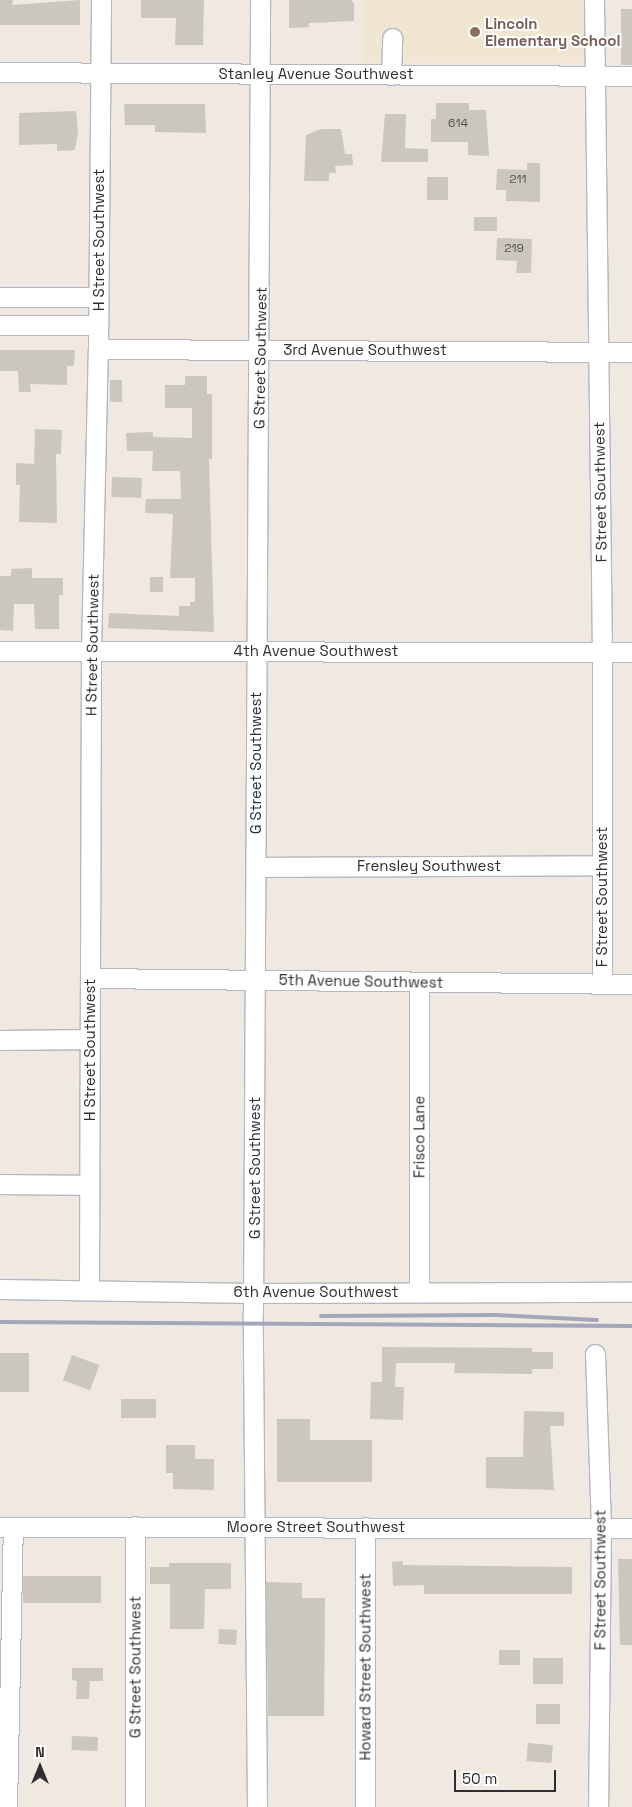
<!DOCTYPE html>
<style>
body{margin:0}
#map{position:relative;width:632px;height:1807px;overflow:hidden;background:#efe9e1;font-family:"Space Grotesk",sans-serif}
div>[style]{position:absolute}
[style*='--x']{left:calc(var(--x)*1px);top:calc(var(--y)*1px);width:calc(var(--w)*1px);rotate:calc(var(--a)*1deg)}
.education>*{inset:0;background:#f0e6d1;transform-origin:0 0}
.building>*{inset:0;background:#cbc7bf;transform-origin:0 0}
.roads{filter:drop-shadow(1px 0 #b4b7c1) drop-shadow(-1px 0 #b4b7c1) drop-shadow(0 1px #b4b7c1) drop-shadow(0 -1px #b4b7c1)}
.minor>*{height:19px;margin:-9.5px;padding:0 9.5px;transform-origin:9.5px;border-radius:9.5px;background:#fff}
.rail>*{height:4px;margin:-2px;padding:0 2px;transform-origin:2px;border-radius:2px;background:#a3a6b8}
.dots>*{width:14px;height:14px;translate:-50% -50%;box-sizing:border-box;border:2px solid #fff;border-radius:50%}
span{translate:-50% -50%;white-space:nowrap;text-align:center;line-height:1.15;-webkit-text-stroke:4px #fff;paint-order:stroke}
.number-label{font-size:12px;color:#555452}
.number-label span{-webkit-text-stroke-width:0}
.education-label{font-size:15px;color:#785e54;font-weight:700}
.left{translate:0 -50%;text-align:left}
.street-label{font-size:15px;color:#2e2e2e}
.north{position:absolute;left:15px;top:1742px;width:50px;height:50px;-webkit-text-stroke:4px #fff;paint-order:stroke;rotate:0deg;font-size:14px;font-weight:700;line-height:20px;text-align:center;color:#2e2e2e}
.north::after{content:'';display:block;margin:auto;width:18px;height:22px;background:#2e2e2e;clip-path:polygon(50% 0,100% 100%,50% 72%,0 100%)}
.scale{position:absolute;left:454px;top:1770px;width:102px;height:22px;box-sizing:border-box;border:2px solid #2e2e2e;border-top:0;padding-left:6px;font-size:15px;line-height:18px;white-space:nowrap;color:#2e2e2e;-webkit-text-stroke:4px #fff;paint-order:stroke}
</style>
<div id="map">
<div class="education">
<i style="left:364px;top:0;width:222px;height:63px"></i>
</div>
<div class="building">
<i style="clip-path:polygon(0 0,13px 0,12px 5px,80px 0,80px 25px,0 25px)"></i>
<i style="clip-path:polygon(141px 0,204px 0,203px 45px,175px 45px,176px 18px,141px 18px)"></i>
<i style="clip-path:polygon(289px 0,351px 0,354px 3px,354px 21px,309px 23px,309px 27px,289px 28px)"></i>
<i style="left:621px;top:9px;width:11px;height:56px"></i>
<i style="clip-path:polygon(436px 103px,469px 103px,469px 110px,486px 110px,489px 156px,468px 155px,468px 142px,431px 142px,431px 119px,436px 119px)"></i>
<i style="clip-path:polygon(124px 104px,205px 104px,206px 133px,155px 132px,155px 125px,125px 125px)"></i>
<i style="clip-path:polygon(76px 111px,78px 132px,75px 150px,57px 151px,57px 144px,19px 145px,19px 113px)"></i>
<i style="clip-path:polygon(385px 114px,406px 114px,405px 148px,428px 149px,428px 162px,381px 162px)"></i>
<i style="clip-path:polygon(321px 129px,341px 129px,345px 154px,352px 154px,353px 165px,335px 166px,336px 173px,329px 173px,329px 181px,304px 181px,306px 135px)"></i>
<i style="clip-path:polygon(527px 163px,540px 163px,540px 202px,506px 201px,506px 190px,496px 190px,497px 169px,527px 170px)"></i>
<i style="left:427px;top:177px;width:21px;height:23px"></i>
<i style="left:474px;top:217px;width:23px;height:14px"></i>
<i style="clip-path:polygon(497px 238px,532px 239px,531px 273px,516px 273px,517px 261px,496px 260px)"></i>
<i style="clip-path:polygon(0 350px,75px 350px,74px 366px,67px 366px,67px 385px,30px 384px,31px 392px,19px 392px,18px 371px,0 371px)"></i>
<i style="clip-path:polygon(185px 376px,207px 376px,207px 394px,212px 394px,212px 459px,209px 459px,214px 632px,108px 628px,109px 613px,179px 616px,179px 606px,190px 606px,190px 602px,195px 602px,195px 578px,170px 578px,173px 514px,145px 513px,146px 499px,181px 499px,180px 471px,152px 471px,153px 451px,127px 451px,126px 433px,153px 432px,153px 437px,192px 438px,192px 408px,165px 408px,165px 385px,185px 385px)"></i>
<i style="left:110px;top:380px;width:12px;height:22px"></i>
<i style="clip-path:polygon(35px 429px,62px 430px,61px 454px,56px 454px,57px 523px,19px 522px,20px 485px,16px 485px,16px 463px,34px 464px)"></i>
<i style="left:112px;top:477px;width:30px;height:20px;rotate:2deg"></i>
<i style="clip-path:polygon(32px 568px,32px 578px,63px 578px,63px 595px,59px 595px,59px 629px,35px 629px,34px 604px,14px 604px,13px 631px,0 630px,0 576px,11px 576px,11px 569px)"></i>
<i style="left:150px;top:577px;width:13px;height:15px"></i>
<i style="clip-path:polygon(382px 1347px,532px 1348px,532px 1352px,553px 1352px,553px 1369px,532px 1369px,532px 1374px,454px 1373px,455px 1363px,396px 1363px,395px 1387px,404px 1387px,403px 1420px,370px 1419px,371px 1382px,382px 1382px)"></i>
<i style="left:0;top:1353px;width:29px;height:39px"></i>
<i style="left:72px;top:1355px;width:29px;height:27px;rotate:20deg"></i>
<i style="left:121px;top:1399px;width:35px;height:19px"></i>
<i style="clip-path:polygon(524px 1411px,564px 1412px,564px 1426px,550px 1426px,554px 1490px,486px 1488px,486px 1457px,523px 1457px)"></i>
<i style="clip-path:polygon(277px 1419px,310px 1419px,310px 1440px,372px 1440px,372px 1482px,277px 1482px)"></i>
<i style="clip-path:polygon(166px 1445px,195px 1445px,195px 1459px,214px 1459px,214px 1490px,173px 1489px,173px 1473px,166px 1473px)"></i>
<i style="clip-path:polygon(618px 1559px,632px 1559px,632px 1645px,620px 1645px)"></i>
<i style="clip-path:polygon(403px 1561px,403px 1565px,572px 1567px,572px 1594px,424px 1594px,424px 1585px,393px 1586px,392px 1562px)"></i>
<i style="clip-path:polygon(169px 1563px,231px 1563px,231px 1589px,205px 1589px,204px 1629px,170px 1629px,170px 1584px,150px 1584px,150px 1567px,169px 1567px)"></i>
<i style="left:101px;top:1576px;width:27px;height:78px;rotate:90deg"></i>
<i style="clip-path:polygon(266px 1582px,302px 1583px,302px 1598px,325px 1598px,324px 1716px,268px 1716px)"></i>
<i style="left:219px;top:1629px;width:18px;height:15px;rotate:3deg"></i>
<i style="left:499px;top:1650px;width:21px;height:15px"></i>
<i style="left:533px;top:1658px;width:30px;height:26px"></i>
<i style="clip-path:polygon(72px 1668px,103px 1668px,103px 1681px,90px 1681px,89px 1699px,76px 1699px,77px 1681px,72px 1680px)"></i>
<i style="left:536px;top:1704px;width:24px;height:20px"></i>
<i style="left:72px;top:1736px;width:26px;height:14px;rotate:2deg"></i>
<i style="left:528px;top:1743px;width:25px;height:18px;rotate:5deg"></i>
</div>
<div class="roads">
<div class="minor">
<i style="--x:594;--y:0;--w:652;--a:89.3"></i>
<i style="--x:602;--y:652;--w:332;--a:90"></i>
<i style="--x:0;--y:72;--w:632;--a:0.36"></i>
<i style="--x:391;--y:75;--w:37;--a:-88"></i>
<i style="--x:0;--y:297;--w:98;--a:0"></i>
<i style="--x:0;--y:325;--w:98;--a:0"></i>
<i style="--x:98;--y:349;--w:534;--a:0.32"></i>
<i style="--x:0;--y:651;--w:632;--a:0.09"></i>
<i style="--x:256;--y:867;--w:346;--a:-0.3"></i>
<i style="--x:90;--y:978;--w:542;--a:0.63"></i>
<i style="--x:419;--y:982;--w:310;--a:90"></i>
<i style="--x:0;--y:1040;--w:90;--a:-0.6"></i>
<i style="--x:0;--y:1184;--w:89;--a:0.6"></i>
<i style="--x:0;--y:1289;--w:255;--a:0.9"></i>
<i style="--x:255;--y:1293;--w:377;--a:-0.2"></i>
<i style="--x:89;--y:1289;--w:638;--a:-89.82"></i>
<i style="--x:91;--y:651;--w:302;--a:-88.7"></i>
<i style="--x:98;--y:349;--w:349;--a:-89.5"></i>
<i style="--x:595;--y:1354;--w:174;--a:88"></i>
<i style="--x:601;--y:1528;--w:279;--a:90.6"></i>
<i style="--x:0;--y:1527;--w:632;--a:0.09"></i>
<i style="--x:365;--y:1527;--w:280;--a:90"></i>
<i style="--x:7;--y:1807;--w:280;--a:-88.8"></i>
<i style="--x:135;--y:1807;--w:281;--a:-90"></i>
<i style="--x:257;--y:1807;--w:494;--a:-90.5"></i>
<i style="--x:253;--y:1313;--w:1313;--a:-89.69"></i>
</div>
</div>
<div class="rail">
<i style="--x:321;--y:1316;--w:174;--a:-0.3"></i>
<i style="--x:495;--y:1315;--w:102;--a:2.8"></i>
<i style="--x:0;--y:1322;--w:632;--a:0.36"></i>
</div>
<div class="dots">
<i style="left:475px;top:32px;background:#8d6e63"></i>
</div>
<div class="number-label">
<span style="left:458px;top:124px">614</span>
<span style="left:518px;top:180px">211</span>
<span style="left:514px;top:249px">219</span>
</div>
<div class="education-label">
<span class="left" style="left:485px;top:32px">Lincoln<br>Elementary School</span>
</div>
<div class="street-label">
<span style="left:316px;top:74px">Stanley Avenue Southwest</span>
<span style="left:99px;top:240px;rotate:-90deg">H Street Southwest</span>
<span style="left:365px;top:350px">3rd Avenue Southwest</span>
<span style="left:260px;top:358px;rotate:-89deg">G Street Southwest</span>
<span style="left:600px;top:492px;rotate:-91deg">F Street Southwest</span>
<span style="left:92px;top:645px;rotate:-89deg">H Street Southwest</span>
<span style="left:316px;top:651px">4th Avenue Southwest</span>
<span style="left:256px;top:763px;rotate:-90deg">G Street Southwest</span>
<span style="left:429px;top:866px">Frensley Southwest</span>
<span style="left:602px;top:897px;rotate:-90deg">F Street Southwest</span>
<span style="left:361px;top:981px;rotate:1deg">5th Avenue Southwest</span>
<span style="left:90px;top:1050px;rotate:-90deg">H Street Southwest</span>
<span style="left:419px;top:1137px;rotate:-90deg">Frisco Lane</span>
<span style="left:255px;top:1168px;rotate:-90deg">G Street Southwest</span>
<span style="left:316px;top:1292px">6th Avenue Southwest</span>
<span style="left:316px;top:1527px">Moore Street Southwest</span>
<span style="left:600px;top:1580px;rotate:-90deg">F Street Southwest</span>
<span style="left:135px;top:1667px;rotate:-90deg">G Street Southwest</span>
<span style="left:365px;top:1667px;rotate:-90deg">Howard Street Southwest</span>
</div>
<div class="north">N</div>
<div class="scale">50 m</div>
</div>
